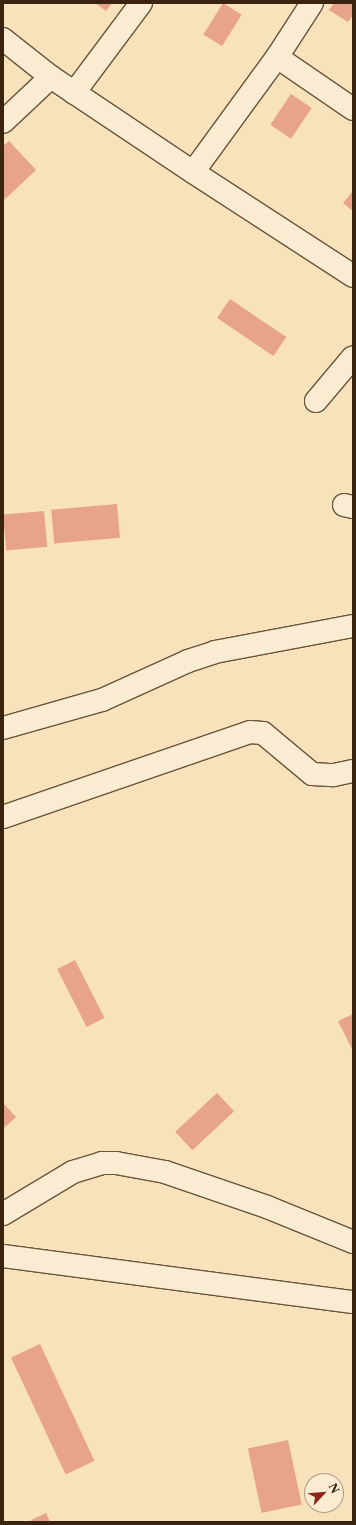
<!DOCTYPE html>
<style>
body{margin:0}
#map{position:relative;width:356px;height:1525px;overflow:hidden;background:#f8e2bb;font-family:"Libre Caslon Text",serif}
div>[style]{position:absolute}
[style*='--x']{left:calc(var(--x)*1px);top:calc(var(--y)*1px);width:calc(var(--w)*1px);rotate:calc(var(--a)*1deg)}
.building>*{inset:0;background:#e8a38c;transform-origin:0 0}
.roads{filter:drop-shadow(1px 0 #6a543a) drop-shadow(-1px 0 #6a543a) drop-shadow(0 1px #6a543a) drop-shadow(0 -1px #6a543a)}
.minor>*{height:22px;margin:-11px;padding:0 11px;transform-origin:11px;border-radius:11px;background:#faecd3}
span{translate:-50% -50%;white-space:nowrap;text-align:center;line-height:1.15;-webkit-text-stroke:3px #faecd3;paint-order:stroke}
.frame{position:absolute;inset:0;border:4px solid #3b240f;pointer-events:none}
.north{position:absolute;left:304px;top:1473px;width:40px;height:40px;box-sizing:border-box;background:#faecd3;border:1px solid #ae9c85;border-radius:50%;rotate:64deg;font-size:11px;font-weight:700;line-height:16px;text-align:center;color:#3b240f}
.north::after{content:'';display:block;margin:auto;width:14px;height:18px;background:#8f2418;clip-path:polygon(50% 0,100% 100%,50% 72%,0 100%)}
</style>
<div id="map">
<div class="building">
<i style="clip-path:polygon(95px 3px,112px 3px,106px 11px)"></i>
<i style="left:223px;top:3px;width:22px;height:37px;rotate:32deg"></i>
<i style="clip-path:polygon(334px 3px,353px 3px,353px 15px,348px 22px,329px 10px)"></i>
<i style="left:291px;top:94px;width:25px;height:37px;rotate:34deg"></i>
<i style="clip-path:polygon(9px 141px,36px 170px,3px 201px,3px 146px)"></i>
<i style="clip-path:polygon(353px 191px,353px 211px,343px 203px)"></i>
<i style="left:230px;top:299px;width:68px;height:23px;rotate:34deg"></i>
<i style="left:117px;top:504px;width:34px;height:66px;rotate:85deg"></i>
<i style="left:44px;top:511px;width:36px;height:41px;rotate:85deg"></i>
<i style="left:75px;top:960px;width:65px;height:20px;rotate:63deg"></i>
<i style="clip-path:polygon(353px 1014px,353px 1051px,338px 1021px)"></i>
<i style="left:217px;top:1093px;width:25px;height:57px;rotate:47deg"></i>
<i style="clip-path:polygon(3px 1103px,16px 1117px,3px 1129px)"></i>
<i style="left:40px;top:1344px;width:129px;height:32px;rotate:65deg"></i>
<i style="left:288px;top:1440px;width:66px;height:41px;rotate:78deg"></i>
<i style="clip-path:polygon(46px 1513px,50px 1522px,32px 1522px,31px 1520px)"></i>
</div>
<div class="roads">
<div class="minor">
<i style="--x:312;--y:3;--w:64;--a:122.9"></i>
<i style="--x:277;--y:57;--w:142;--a:126.1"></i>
<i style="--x:193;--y:172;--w:191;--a:33"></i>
<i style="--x:3;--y:39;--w:61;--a:38.4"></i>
<i style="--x:277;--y:57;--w:92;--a:34.4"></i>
<i style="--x:74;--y:93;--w:112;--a:-53.3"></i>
<i style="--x:3;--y:122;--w:66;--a:-43.2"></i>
<i style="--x:51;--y:77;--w:171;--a:33.8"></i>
<i style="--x:316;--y:401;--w:57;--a:-49.9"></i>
<i style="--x:344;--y:505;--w:9;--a:13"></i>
<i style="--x:3;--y:728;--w:103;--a:-15.8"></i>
<i style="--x:102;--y:700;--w:94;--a:-24.4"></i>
<i style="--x:188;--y:661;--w:28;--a:-18"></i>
<i style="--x:215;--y:652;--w:140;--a:-10.7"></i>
<i style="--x:3;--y:817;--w:261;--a:-19"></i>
<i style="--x:250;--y:732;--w:13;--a:4"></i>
<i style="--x:263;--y:733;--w:64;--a:39.9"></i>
<i style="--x:312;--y:774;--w:22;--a:3"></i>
<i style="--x:334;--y:775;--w:19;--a:-12"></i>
<i style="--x:3;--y:1214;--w:82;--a:-31"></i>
<i style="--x:73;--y:1172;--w:30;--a:-17"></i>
<i style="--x:102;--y:1163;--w:14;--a:0"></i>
<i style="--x:116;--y:1163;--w:50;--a:10.4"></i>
<i style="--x:165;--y:1172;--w:108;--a:18.9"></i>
<i style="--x:267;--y:1207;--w:93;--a:22.1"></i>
<i style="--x:3;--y:1256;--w:353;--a:7.5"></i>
</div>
</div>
<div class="frame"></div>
<div class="north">N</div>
</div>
